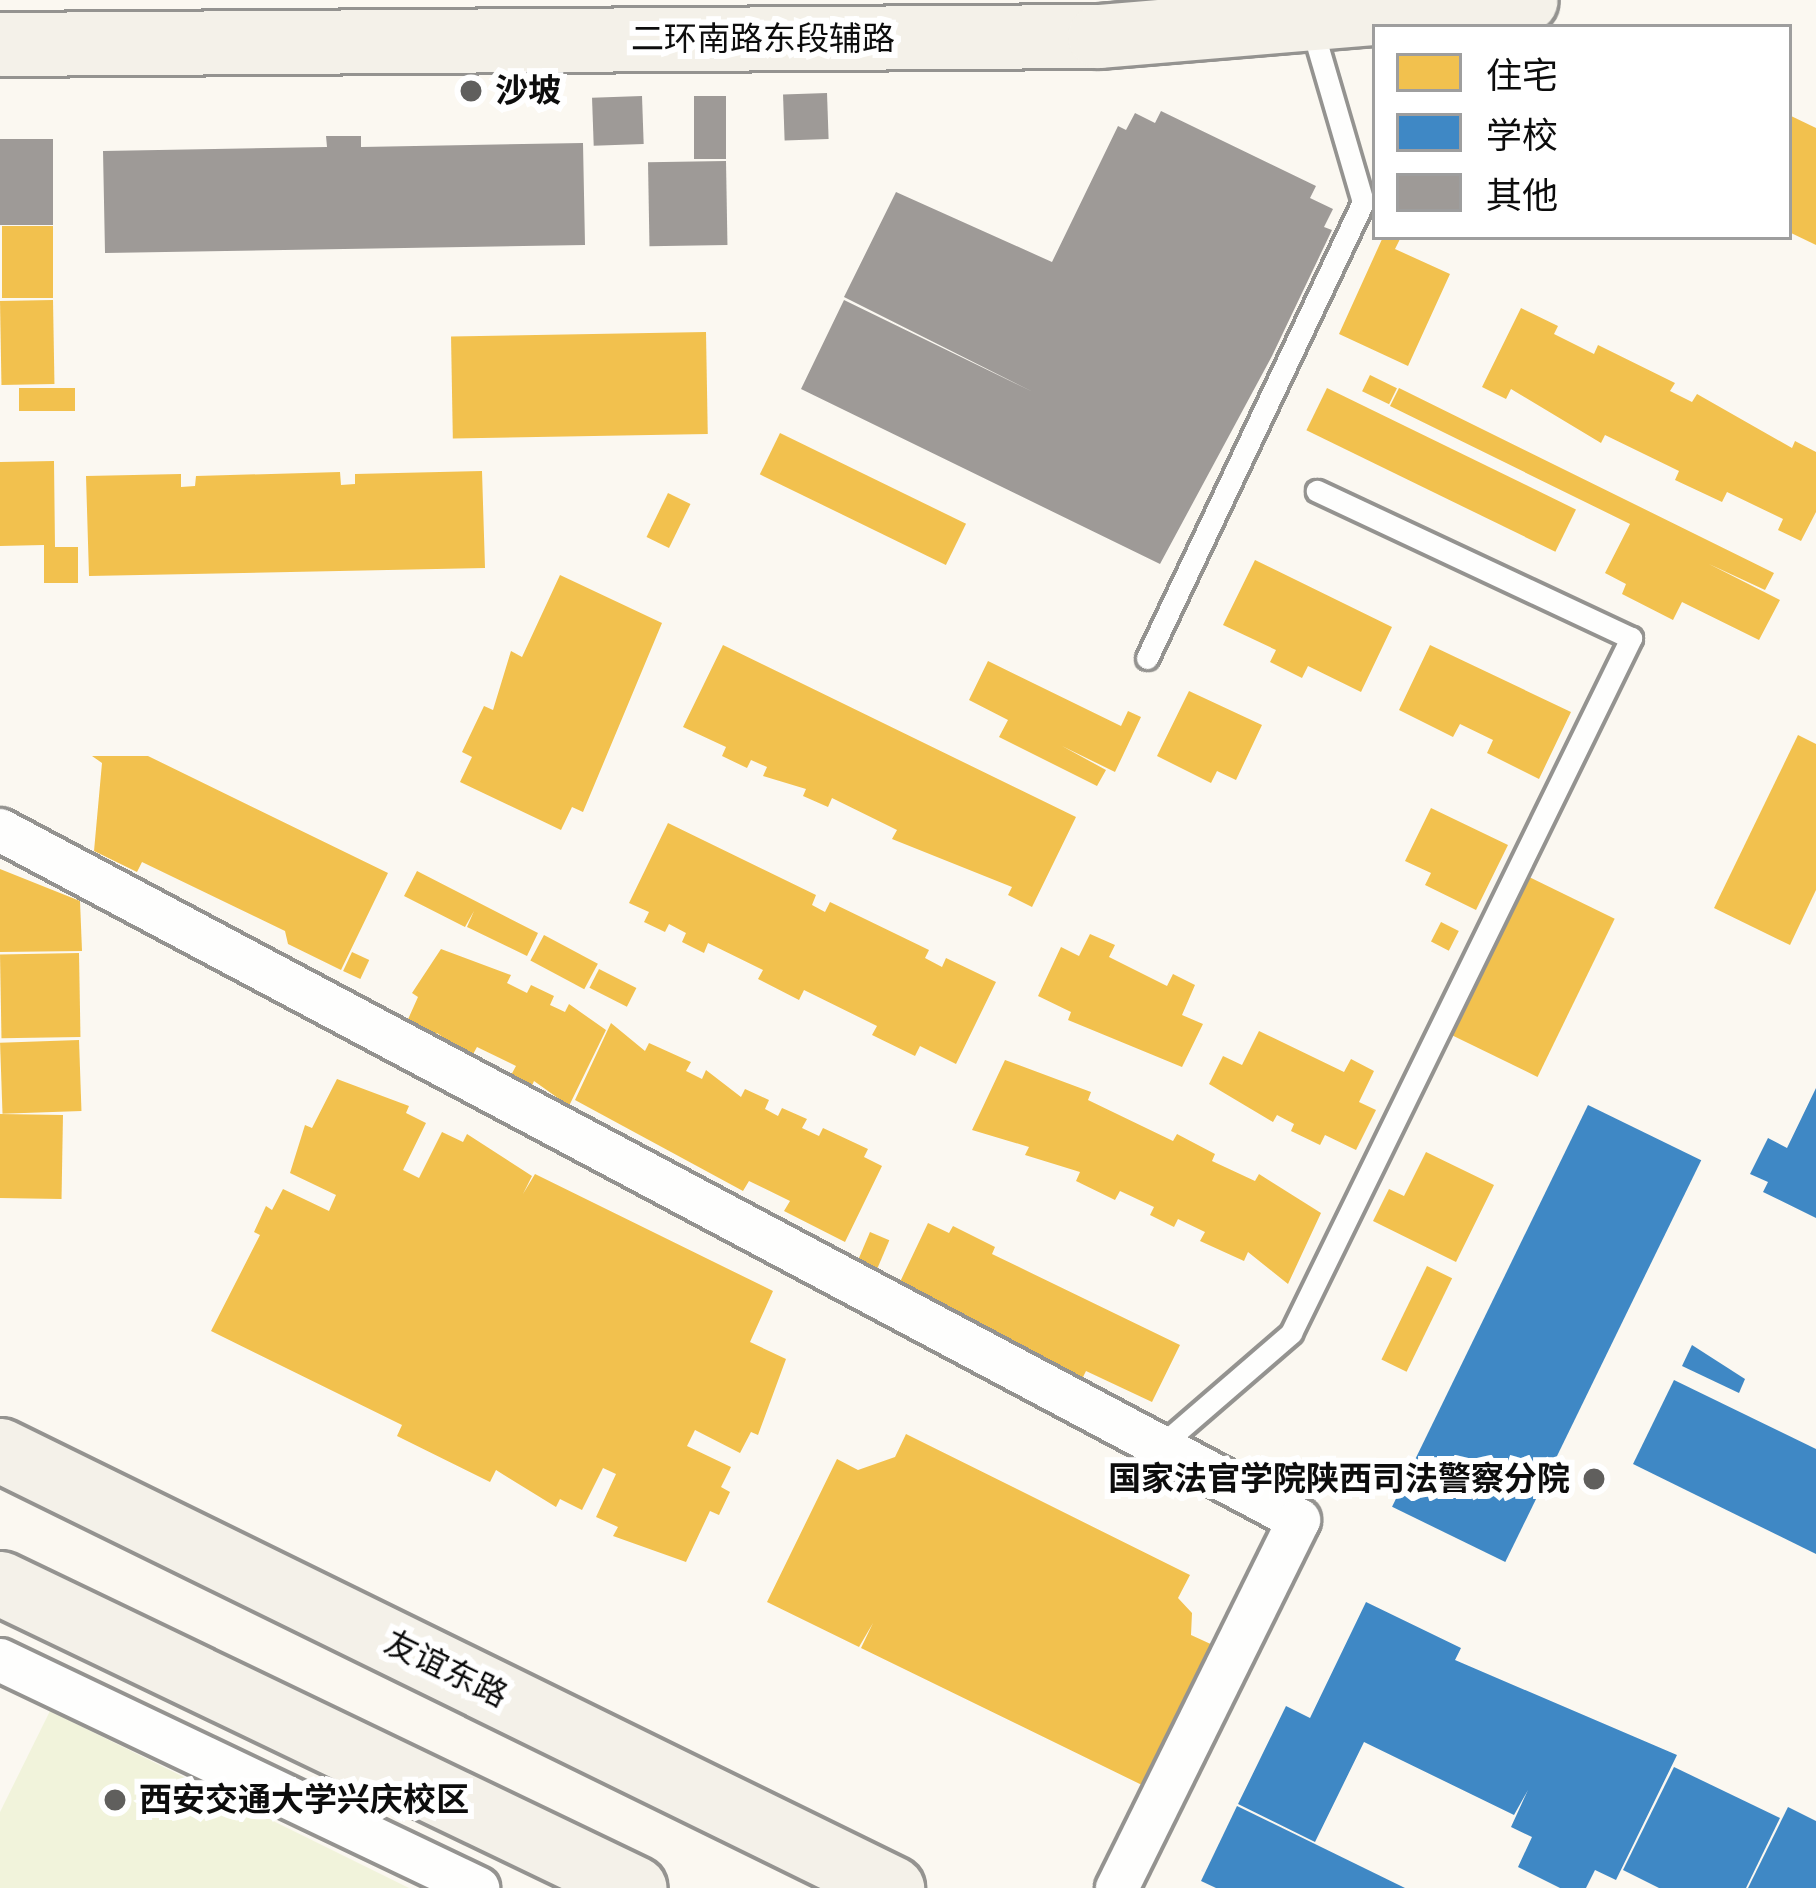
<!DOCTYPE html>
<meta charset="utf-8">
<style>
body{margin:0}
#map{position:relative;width:1816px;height:1888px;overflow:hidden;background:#fbf8f1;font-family:Lora,"Noto Sans SC",serif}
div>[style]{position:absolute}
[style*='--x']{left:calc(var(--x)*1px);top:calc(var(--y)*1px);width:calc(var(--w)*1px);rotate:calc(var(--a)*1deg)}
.pitch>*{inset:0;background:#f1f3db}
.homes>*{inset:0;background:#f2c14e;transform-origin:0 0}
.schools>*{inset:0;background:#3f88c5;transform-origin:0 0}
.building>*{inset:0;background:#9e9a97;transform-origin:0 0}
.roads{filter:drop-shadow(3px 0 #949390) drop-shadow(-3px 0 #949390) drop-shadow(0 3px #949390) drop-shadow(0 -3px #949390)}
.lane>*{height:21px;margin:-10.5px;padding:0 10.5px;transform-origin:10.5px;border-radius:10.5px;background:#fefefd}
.street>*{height:42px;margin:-21px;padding:0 21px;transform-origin:21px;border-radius:21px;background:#fefefd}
.secondary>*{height:63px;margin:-31.5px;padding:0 31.5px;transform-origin:31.5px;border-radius:31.5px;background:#f4f1e9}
.dots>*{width:33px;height:33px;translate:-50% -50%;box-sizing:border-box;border:6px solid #fff;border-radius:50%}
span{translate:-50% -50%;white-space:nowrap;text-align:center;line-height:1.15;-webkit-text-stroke:12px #fff;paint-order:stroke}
.street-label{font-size:33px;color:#0d0d0d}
.poi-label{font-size:33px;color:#0d0d0d;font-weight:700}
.left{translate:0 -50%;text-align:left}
.right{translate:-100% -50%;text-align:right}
.legend{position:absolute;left:1372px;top:24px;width:420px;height:216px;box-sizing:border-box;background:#fff;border:3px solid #9e9e9e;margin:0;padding:15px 21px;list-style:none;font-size:36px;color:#0d0d0d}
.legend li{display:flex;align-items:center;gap:24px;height:60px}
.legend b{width:60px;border:3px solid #9e9e9e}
</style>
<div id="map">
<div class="pitch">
<i style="clip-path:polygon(50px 1711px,409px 1888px,0 1888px,0 1812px)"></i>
</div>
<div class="homes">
<i style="clip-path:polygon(1789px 115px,1816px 128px,1816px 245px,1789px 232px)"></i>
<i style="left:2px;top:226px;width:51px;height:72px"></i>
<i style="clip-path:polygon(1383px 237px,1401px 237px,1395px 249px,1450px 274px,1408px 366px,1339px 334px)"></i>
<i style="left:53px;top:300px;width:84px;height:53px;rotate:89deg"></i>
<i style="clip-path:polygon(1521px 308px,1558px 326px,1554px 334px,1594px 354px,1598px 345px,1675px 383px,1670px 391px,1692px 402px,1697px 394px,1792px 448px,1795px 441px,1816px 452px,1816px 512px,1801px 541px,1778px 530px,1783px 519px,1727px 492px,1722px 502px,1675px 480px,1679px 471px,1605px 435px,1601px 443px,1511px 389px,1506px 399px,1482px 387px)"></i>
<i style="left:706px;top:332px;width:102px;height:255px;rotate:89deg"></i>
<i style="left:1370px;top:375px;width:30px;height:18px;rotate:26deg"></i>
<i style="left:19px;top:388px;width:56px;height:23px"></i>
<i style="left:1327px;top:388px;width:277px;height:47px;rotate:26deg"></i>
<i style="clip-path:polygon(1399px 388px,1774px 573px,1765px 590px,1709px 564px,1780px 600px,1759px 640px,1682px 602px,1673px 620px,1622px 594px,1626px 584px,1605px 573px,1630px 524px,1390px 406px)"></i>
<i style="left:780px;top:433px;width:207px;height:46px;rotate:26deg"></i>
<i style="clip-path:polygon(54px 461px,55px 547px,78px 547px,78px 583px,44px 583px,44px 545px,0 546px,0 462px)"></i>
<i style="clip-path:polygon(482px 471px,485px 568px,89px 576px,86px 476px,181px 474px,181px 487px,195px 486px,196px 476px,340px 472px,341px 485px,355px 484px,355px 474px)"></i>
<i style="left:668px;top:493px;width:25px;height:49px;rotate:26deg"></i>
<i style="clip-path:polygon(1255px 560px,1392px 627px,1361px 692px,1308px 666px,1302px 678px,1270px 662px,1276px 650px,1223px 625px)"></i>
<i style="clip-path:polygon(560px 575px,662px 623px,583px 812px,572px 807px,561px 830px,460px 782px,472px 757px,462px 752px,484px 706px,493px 710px,511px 651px,522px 657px)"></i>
<i style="clip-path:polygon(723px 645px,1076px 817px,1032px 907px,1008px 895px,1012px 887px,892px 839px,897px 830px,832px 798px,828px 807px,803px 796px,806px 789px,763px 776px,767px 767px,751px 760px,747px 768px,722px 756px,726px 747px,683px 727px)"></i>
<i style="clip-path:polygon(1430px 645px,1571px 712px,1539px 779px,1487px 753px,1493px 740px,1460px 724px,1453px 737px,1399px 710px)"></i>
<i style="clip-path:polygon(988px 661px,1121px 726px,1128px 711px,1141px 717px,1115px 772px,1062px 746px,1106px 770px,1097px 786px,999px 737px,1008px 720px,969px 700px)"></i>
<i style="clip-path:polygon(1189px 691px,1262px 725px,1236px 780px,1217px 771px,1211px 783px,1157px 756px)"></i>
<i style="clip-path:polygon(1798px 735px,1816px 744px,1816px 890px,1790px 945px,1714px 908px)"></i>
<i style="clip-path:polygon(92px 756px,148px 756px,388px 873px,341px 970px,288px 944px,285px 931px,142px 862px,137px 872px,94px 851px,102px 763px)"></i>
<i style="clip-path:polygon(1431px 808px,1508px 845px,1476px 910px,1425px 885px,1431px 873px,1405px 861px)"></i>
<i style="clip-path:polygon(668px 823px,816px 895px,812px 905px,825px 912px,830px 902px,929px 950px,925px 958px,942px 967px,946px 958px,996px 982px,956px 1064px,920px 1046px,915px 1056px,872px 1035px,877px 1026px,804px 990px,799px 1000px,758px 979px,763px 970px,708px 943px,704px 953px,682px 942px,686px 933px,669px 924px,665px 932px,644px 922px,649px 912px,629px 903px)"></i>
<i style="clip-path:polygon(0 869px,80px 901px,82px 951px,0 952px)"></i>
<i style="clip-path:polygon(417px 871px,538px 933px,527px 956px,467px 927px,474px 911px,465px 927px,404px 896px)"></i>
<i style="left:1523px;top:874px;width:102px;height:176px;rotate:26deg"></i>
<i style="left:1441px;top:922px;width:20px;height:22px;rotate:27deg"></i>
<i style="clip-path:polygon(1090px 934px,1115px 945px,1109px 957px,1167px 986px,1173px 974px,1195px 985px,1182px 1015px,1203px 1024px,1182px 1067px,1068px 1020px,1071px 1012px,1038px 996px,1061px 947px,1079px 956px)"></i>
<i style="left:544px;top:935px;width:61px;height:29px;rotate:28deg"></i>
<i style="clip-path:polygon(441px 949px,511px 975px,507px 983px,527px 993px,531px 985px,554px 996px,550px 1005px,565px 1012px,569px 1004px,606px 1030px,569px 1106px,534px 1081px,531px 1088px,510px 1077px,516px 1066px,477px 1047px,471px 1058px,437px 1033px,434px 1040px,405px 1026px,418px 997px,412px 993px)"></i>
<i style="left:352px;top:952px;width:19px;height:21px;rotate:25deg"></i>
<i style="left:79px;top:953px;width:84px;height:79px;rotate:89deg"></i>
<i style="left:599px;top:969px;width:42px;height:21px;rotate:27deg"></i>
<i style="clip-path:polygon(611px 1023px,645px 1051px,649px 1043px,691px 1062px,686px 1071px,702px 1079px,706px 1070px,741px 1097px,745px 1089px,769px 1100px,765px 1109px,778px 1116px,782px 1108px,807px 1119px,802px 1128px,819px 1136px,823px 1128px,868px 1149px,864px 1157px,882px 1166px,845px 1242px,784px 1211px,790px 1201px,749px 1181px,743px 1191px,575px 1100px)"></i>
<i style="clip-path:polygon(1259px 1031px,1344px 1072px,1351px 1059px,1374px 1071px,1359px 1102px,1376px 1110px,1356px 1150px,1325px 1135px,1320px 1145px,1291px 1131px,1294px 1124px,1277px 1115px,1273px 1122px,1209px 1084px,1223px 1056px,1242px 1065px)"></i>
<i style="left:79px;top:1040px;width:71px;height:79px;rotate:88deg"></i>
<i style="clip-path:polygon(1005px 1060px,1091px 1092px,1088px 1100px,1173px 1141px,1177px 1134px,1215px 1154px,1212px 1161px,1255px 1181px,1259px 1174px,1321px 1213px,1288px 1284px,1248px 1252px,1244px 1261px,1200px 1241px,1205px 1232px,1178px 1219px,1174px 1227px,1150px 1215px,1154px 1207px,1120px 1191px,1115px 1200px,1076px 1181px,1080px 1172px,1025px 1155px,1029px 1147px,972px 1130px)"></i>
<i style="clip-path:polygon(337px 1079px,409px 1106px,406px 1113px,426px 1123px,403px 1170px,419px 1178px,442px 1132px,463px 1142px,467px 1134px,532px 1176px,523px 1194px,535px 1174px,773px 1291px,750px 1342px,786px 1359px,758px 1435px,751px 1432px,740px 1453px,695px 1430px,687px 1446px,731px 1467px,721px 1487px,730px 1492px,719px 1515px,710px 1511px,686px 1562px,613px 1536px,618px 1527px,596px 1517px,616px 1474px,603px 1468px,582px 1510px,560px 1499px,556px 1507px,496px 1470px,490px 1482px,397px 1436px,402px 1425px,211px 1331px,260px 1235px,254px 1232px,266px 1206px,272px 1210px,283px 1189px,329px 1211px,336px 1195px,290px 1173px,305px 1125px,312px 1128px)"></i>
<i style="left:0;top:1114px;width:63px;height:84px;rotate:1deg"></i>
<i style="clip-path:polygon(1426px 1152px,1494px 1185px,1456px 1262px,1373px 1221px,1389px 1189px,1404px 1196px)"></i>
<i style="clip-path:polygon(928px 1223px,949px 1233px,953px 1226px,995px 1247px,992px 1254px,1180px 1345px,1152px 1402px,1086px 1371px,1075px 1393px,890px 1303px)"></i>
<i style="left:870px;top:1232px;width:21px;height:48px;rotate:23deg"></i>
<i style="left:1427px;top:1266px;width:28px;height:104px;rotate:26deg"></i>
<i style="clip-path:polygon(906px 1434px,1190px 1575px,1178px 1598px,1192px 1613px,1191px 1635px,1215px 1646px,1144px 1786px,861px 1648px,873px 1623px,859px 1647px,767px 1602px,837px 1459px,858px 1470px,895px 1457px)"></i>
</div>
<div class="schools">
<i style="clip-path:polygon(1816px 1088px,1816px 1218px,1763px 1192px,1768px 1182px,1750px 1174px,1768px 1138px,1787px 1148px)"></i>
<i style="left:1588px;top:1105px;width:126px;height:447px;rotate:26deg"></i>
<i style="clip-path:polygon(1692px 1345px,1745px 1379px,1739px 1393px,1682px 1366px)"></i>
<i style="clip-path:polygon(1674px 1380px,1816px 1449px,1816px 1554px,1633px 1464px)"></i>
<i style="clip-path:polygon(1366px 1602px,1461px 1648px,1455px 1660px,1677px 1755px,1616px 1880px,1595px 1870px,1586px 1888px,1560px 1888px,1518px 1867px,1532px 1837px,1511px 1827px,1528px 1790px,1514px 1815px,1364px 1742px,1315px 1842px,1238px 1804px,1286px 1706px,1310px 1718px)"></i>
<i style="clip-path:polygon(1674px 1767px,1780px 1818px,1746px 1888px,1659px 1888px,1623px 1870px)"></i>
<i style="clip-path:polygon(1237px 1806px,1405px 1888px,1216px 1888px,1201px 1881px)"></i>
<i style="clip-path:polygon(1788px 1807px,1816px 1821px,1816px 1888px,1748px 1888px)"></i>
</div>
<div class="building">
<i style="left:827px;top:93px;width:46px;height:44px;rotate:88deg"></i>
<i style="left:642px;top:96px;width:48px;height:50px;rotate:88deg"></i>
<i style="left:694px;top:96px;width:32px;height:63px"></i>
<i style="clip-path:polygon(1161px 111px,1316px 186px,1310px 198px,1333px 209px,1324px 227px,1332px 230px,1272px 356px,1160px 564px,801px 389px,844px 300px,1033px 392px,844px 297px,896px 192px,1052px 262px,1118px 126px,1126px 130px,1135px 113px,1155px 123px)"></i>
<i style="clip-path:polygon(326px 136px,361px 136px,361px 147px,583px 143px,585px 245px,105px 253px,103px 151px,327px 147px)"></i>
<i style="left:0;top:139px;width:53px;height:86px"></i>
<i style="left:726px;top:161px;width:84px;height:78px;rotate:89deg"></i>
</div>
<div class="roads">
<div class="lane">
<i style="--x:1147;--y:658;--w:505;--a:-64.65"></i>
<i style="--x:1363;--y:202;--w:189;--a:-106.3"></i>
<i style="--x:1158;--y:1448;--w:176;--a:-40.8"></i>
<i style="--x:1291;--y:1333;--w:774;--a:-63.93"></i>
<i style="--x:1631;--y:638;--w:347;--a:-154.9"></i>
</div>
<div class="street">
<i style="--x:0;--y:830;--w:1471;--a:27.98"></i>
<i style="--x:1299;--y:1520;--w:411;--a:116.3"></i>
<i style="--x:0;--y:1660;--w:530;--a:25.5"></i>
</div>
<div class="secondary">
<i style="--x:0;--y:44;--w:1099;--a:-0.42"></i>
<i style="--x:1099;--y:36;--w:428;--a:-4.8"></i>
<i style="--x:0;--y:1450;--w:994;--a:26.15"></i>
<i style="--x:0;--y:1583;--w:704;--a:25.66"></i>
</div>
</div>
<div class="dots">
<i style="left:471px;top:91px;background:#605f5d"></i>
<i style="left:1594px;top:1479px;background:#605f5d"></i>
<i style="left:115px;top:1800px;background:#605f5d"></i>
</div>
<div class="street-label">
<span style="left:763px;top:39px">二环南路东段辅路</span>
<span style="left:446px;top:1669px;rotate:26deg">友谊东路</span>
</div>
<div class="poi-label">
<span class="left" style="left:495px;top:91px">沙坡</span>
<span class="right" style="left:1570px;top:1479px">国家法官学院陕西司法警察分院</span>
<span class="left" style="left:139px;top:1800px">西安交通大学兴庆校区</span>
</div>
<ul class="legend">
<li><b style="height:33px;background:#f2c14e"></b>住宅</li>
<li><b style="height:33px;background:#3f88c5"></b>学校</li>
<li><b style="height:33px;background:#9e9a97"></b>其他</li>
</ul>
</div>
